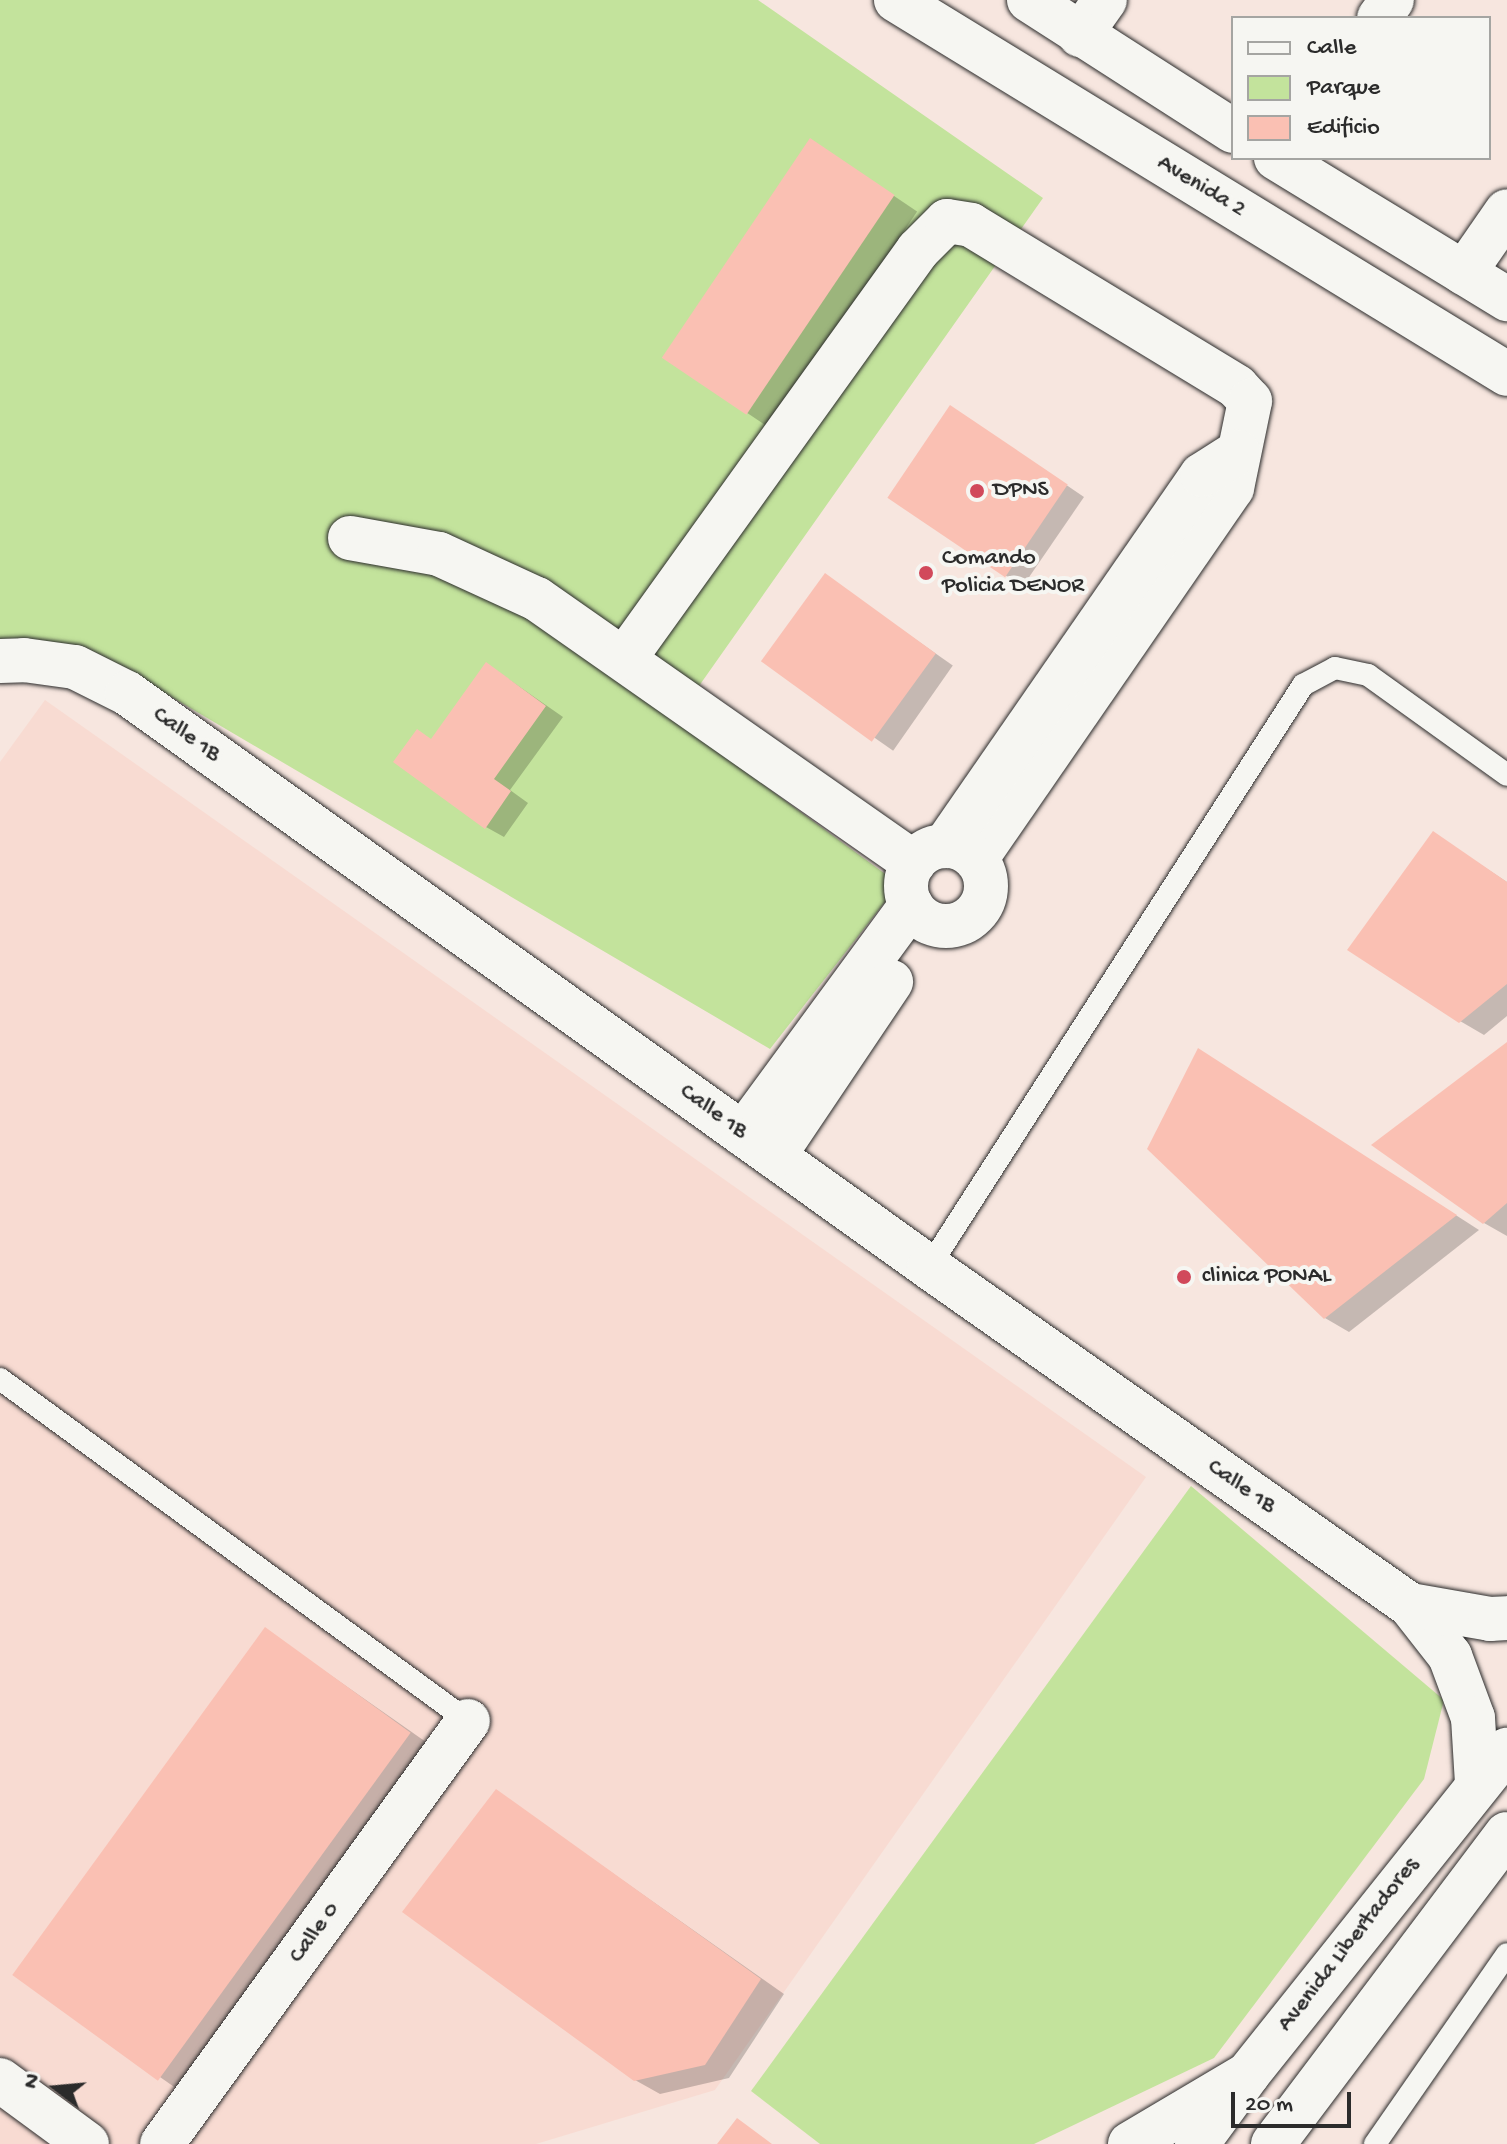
<!DOCTYPE html>
<style>
body{margin:0}
#map{position:relative;width:1507px;height:2144px;overflow:hidden;background:#f7e6df;font-family:"Gochi Hand",sans-serif}
div>[style]{position:absolute}
.built>*{inset:0;background:#f8dbd2}
.green>*{inset:0;background:#c3e39c}
.shadow>*{inset:0;background:#0003;transform-origin:0 0}
.building>*{inset:0;background:#fac0b3;transform-origin:0 0}
.roads{filter:drop-shadow(0 0 2px #2b2b2b) drop-shadow(0 0 2px #2b2b2b)}
.lane>*{height:22px;margin:-11px;padding:0 11px;transform-origin:11px;border-radius:11px;background:#f6f6f2}
.street>*{height:44px;margin:-22px;padding:0 22px;transform-origin:22px;border-radius:22px;background:#f6f6f2}
.street>.ring{margin:-22px;padding:0;box-sizing:content-box;background:none;border:44px solid #f6f6f2;border-radius:50%}
.secondary>*{height:44px;margin:-22px;padding:0 22px;transform-origin:22px;border-radius:22px;background:#f6f6f2}
.primary>*{height:44px;margin:-22px;padding:0 22px;transform-origin:22px;border-radius:22px;background:#f6f6f2}
.dots>*{width:22px;height:22px;translate:-50% -50%;box-sizing:border-box;border:4px solid #f6f6f2;border-radius:50%}
span{translate:-50% -50%;white-space:nowrap;text-align:center;line-height:1.15;-webkit-text-stroke:8px #f6f6f2;paint-order:stroke}
.street-label{font-size:24px;color:#2b2b2b}
.poi-label{font-size:24px;color:#2b2b2b}
.left{translate:0 -50%;text-align:left}
.legend{position:absolute;left:1231px;top:16px;width:260px;height:144px;box-sizing:border-box;background:#f6f6f2;border:2px solid #a5a5a2;margin:0;padding:10px 14px;list-style:none;font-size:24px;color:#2b2b2b}
.legend li{display:flex;align-items:center;gap:16px;height:40px}
.legend b{width:40px;border:2px solid #a5a5a2}
.north{position:absolute;left:16px;top:2048px;width:80px;height:80px;-webkit-text-stroke:6px #f6f6f2;paint-order:stroke;rotate:286deg;font-size:22px;font-weight:700;line-height:32px;text-align:center;color:#2b2b2b}
.north::after{content:'';display:block;margin:auto;width:28px;height:36px;background:#2b2b2b;clip-path:polygon(50% 0,100% 100%,50% 72%,0 100%)}
.scale{position:absolute;left:1231px;top:2092px;width:120px;height:36px;box-sizing:border-box;border:4px solid #2b2b2b;border-top:0;padding-left:10px;font-size:24px;line-height:28px;white-space:nowrap;color:#2b2b2b;-webkit-text-stroke:6px #f6f6f2;paint-order:stroke}
</style>
<div id="map">
<div class="built">
<i style="clip-path:polygon(45px 700px,1146px 1477px,715px 2090px,536px 2144px,0 2144px,0 762px)"></i>
</div>
<div class="green">
<i style="clip-path:polygon(0 0,758px 0,1043px 198px,675px 720px,899px 884px,770px 1049px,95px 652px,47px 642px,0 641px)"></i>
<i style="clip-path:polygon(1191px 1486px,1444px 1700px,1424px 1779px,1214px 2058px,1034px 2144px,820px 2144px,751px 2091px)"></i>
</div>
<div class="shadow">
<i style="left:811px;top:140px;width:128px;height:262px;rotate:34deg"></i>
<i style="clip-path:polygon(968px 418px,1084px 497px,1023px 586px,1005px 575px)"></i>
<i style="left:825px;top:576px;width:156px;height:104px;rotate:35deg"></i>
<i style="clip-path:polygon(487px 664px,563px 717px,510px 790px,528px 803px,504px 837px,486px 827px,433px 740px)"></i>
<i style="clip-path:polygon(1434px 834px,1507px 882px,1507px 1016px,1484px 1035px,1460px 1021px)"></i>
<i style="clip-path:polygon(1507px 1045px,1507px 1236px,1484px 1223px)"></i>
<i style="clip-path:polygon(1222px 1065px,1479px 1230px,1349px 1332px,1325px 1318px)"></i>
<i style="left:266px;top:1630px;width:204px;height:427px;rotate:35deg"></i>
<i style="clip-path:polygon(496px 1791px,784px 1994px,729px 2078px,660px 2094px,635px 2080px)"></i>
</div>
<div class="building">
<i style="left:810px;top:138px;width:102px;height:265px;rotate:34deg"></i>
<i style="left:950px;top:405px;width:142px;height:112px;rotate:34deg"></i>
<i style="left:825px;top:573px;width:137px;height:109px;rotate:36deg"></i>
<i style="clip-path:polygon(486px 662px,546px 706px,494px 779px,511px 791px,485px 829px,393px 762px,417px 729px,431px 739px)"></i>
<i style="clip-path:polygon(1433px 831px,1507px 882px,1507px 984px,1459px 1023px,1347px 950px)"></i>
<i style="clip-path:polygon(1507px 1042px,1507px 1203px,1483px 1224px,1371px 1145px)"></i>
<i style="clip-path:polygon(1198px 1048px,1457px 1215px,1324px 1319px,1147px 1149px)"></i>
<i style="left:265px;top:1627px;width:180px;height:430px;rotate:36deg"></i>
<i style="clip-path:polygon(496px 1789px,761px 1979px,705px 2065px,634px 2081px,402px 1912px)"></i>
<i style="clip-path:polygon(737px 2118px,772px 2144px,717px 2144px)"></i>
</div>
<div class="roads">
<div class="lane">
<i style="left:929px;top:1267px;width:692px;rotate:-57.27deg"></i>
<i style="left:1303px;top:685px;width:36px;rotate:-28deg"></i>
<i style="left:1335px;top:668px;width:34px;rotate:12deg"></i>
<i style="left:1368px;top:675px;width:171px;rotate:35.7deg"></i>
<i style="left:0;top:1379px;width:580px;rotate:36.16deg"></i>
<i style="left:1375px;top:2144px;width:231px;rotate:-55.2deg"></i>
</div>
<div class="street">
<i style="left:1379px;top:18px;width:22px;rotate:-54deg"></i>
<i style="left:1080px;top:35px;width:43px;rotate:-54.5deg"></i>
<i style="left:1464px;top:273px;width:75px;rotate:-55.3deg"></i>
<i style="left:350px;top:538px;width:90px;rotate:10.2deg"></i>
<i style="left:439px;top:554px;width:108px;rotate:24.7deg"></i>
<i style="left:537px;top:599px;width:460px;rotate:35deg"></i>
<i style="left:625px;top:658px;width:502px;rotate:-54.32deg"></i>
<i style="left:918px;top:250px;width:41px;rotate:-45deg"></i>
<i style="left:947px;top:221px;width:24px;rotate:9deg"></i>
<i style="left:971px;top:225px;width:311px;rotate:31.3deg"></i>
<i style="left:1237px;top:387px;width:19px;rotate:47deg"></i>
<i style="left:1250px;top:401px;width:89px;rotate:101.7deg"></i>
<i style="left:1232px;top:488px;width:451px;rotate:124.6deg"></i>
<i style="left:0;top:661px;width:24px;rotate:-2deg"></i>
<i style="left:24px;top:660px;width:51px;rotate:7.8deg"></i>
<i style="left:75px;top:667px;width:58px;rotate:26.6deg"></i>
<i style="left:127px;top:693px;width:986px;rotate:35.59deg"></i>
<i style="left:929px;top:1267px;width:588px;rotate:35.1deg"></i>
<i style="left:1410px;top:1605px;width:65px;rotate:51.9deg"></i>
<i style="left:1450px;top:1656px;width:66px;rotate:69.6deg"></i>
<i style="left:1473px;top:1718px;width:65px;rotate:86.5deg"></i>
<i style="left:945px;top:846px;width:451px;rotate:-55.3deg"></i>
<i style="left:1202px;top:475px;width:43px;rotate:-32.6deg"></i>
<i class="ring" style="left:906px;top:846px;width:36px;height:36px"></i>
<i style="left:743px;top:1134px;width:284px;rotate:-53.7deg"></i>
<i style="left:774px;top:1156px;width:210px;rotate:-56.1deg"></i>
<i style="left:1410px;top:1605px;width:81px;rotate:9.9deg"></i>
<i style="left:1490px;top:1619px;width:17px;rotate:-3deg"></i>
<i style="left:0;top:2080px;width:108px;rotate:36.3deg"></i>
<i style="left:162px;top:2144px;width:522px;rotate:-54.12deg"></i>
<i style="left:1130px;top:2144px;width:137px;rotate:-30.7deg"></i>
</div>
<div class="secondary">
<i style="left:896px;top:0;width:716px;rotate:31.47deg"></i>
<i style="left:1029px;top:0;width:242px;rotate:32.7deg"></i>
<i style="left:1276px;top:158px;width:271px;rotate:31.4deg"></i>
</div>
<div class="primary">
<i style="left:1197px;top:2144px;width:87px;rotate:-53.9deg"></i>
<i style="left:1248px;top:2074px;width:415px;rotate:-51.4deg"></i>
<i style="left:1273px;top:2144px;width:388px;rotate:-53deg"></i>
</div>
</div>
<div class="dots">
<i style="left:977px;top:491px;background:#d1495b"></i>
<i style="left:926px;top:573px;background:#d1495b"></i>
<i style="left:1184px;top:1277px;background:#d1495b"></i>
</div>
<div class="street-label">
<span style="left:1201px;top:187px;rotate:31deg">Avenida 2</span>
<span style="left:186px;top:735px;rotate:36deg">Calle 1B</span>
<span style="left:713px;top:1112px;rotate:36deg">Calle 1B</span>
<span style="left:1241px;top:1487px;rotate:35deg">Calle 1B</span>
<span style="left:315px;top:1933px;rotate:-54deg">Calle 0</span>
<span style="left:1349px;top:1945px;rotate:-52deg">Avenida Libertadores</span>
</div>
<div class="poi-label">
<span class="left" style="left:993px;top:491px">DPNS</span>
<span class="left" style="left:942px;top:573px">Comando<br>Policia DENOR</span>
<span class="left" style="left:1202px;top:1277px">clinica PONAL</span>
</div>
<ul class="legend">
<li><b style="height:10px;background:#f6f6f2"></b>Calle</li>
<li><b style="height:22px;background:#c3e39c"></b>Parque</li>
<li><b style="height:22px;background:#fac0b3"></b>Edificio</li>
</ul>
<div class="north">N</div>
<div class="scale">20 m</div>
</div>
